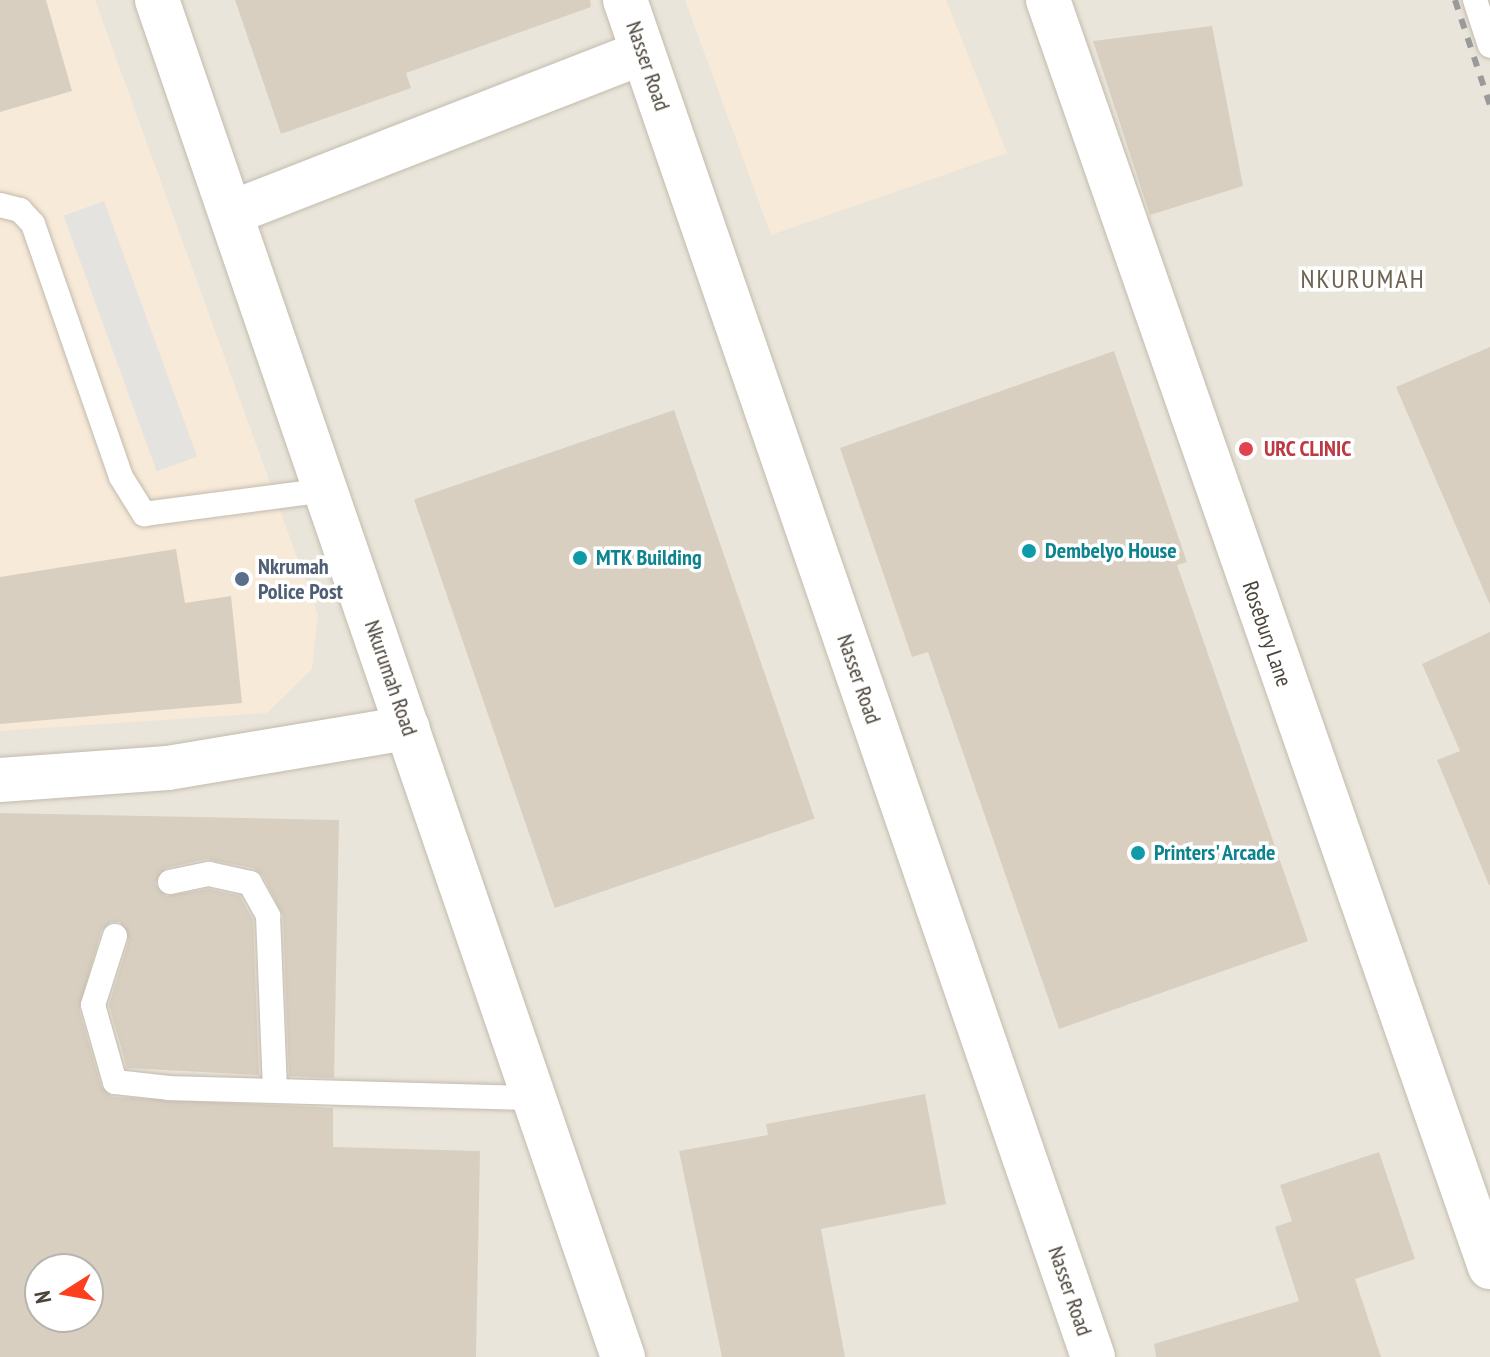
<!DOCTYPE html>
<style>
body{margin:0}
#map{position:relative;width:1490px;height:1357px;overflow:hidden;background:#f6f3ec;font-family:"PT Sans Narrow",sans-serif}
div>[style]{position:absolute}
.residential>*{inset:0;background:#eae5da}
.commercial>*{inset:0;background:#f7ead8}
.parking>*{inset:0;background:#e5e3e0;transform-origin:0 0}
.building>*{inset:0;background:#d8cfc1;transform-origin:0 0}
.roads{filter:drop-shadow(0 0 2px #c2bbae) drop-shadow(0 0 2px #c2bbae)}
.service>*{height:24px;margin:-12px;padding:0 12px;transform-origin:12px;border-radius:12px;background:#fff}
.minor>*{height:44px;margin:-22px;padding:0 22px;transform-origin:22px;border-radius:22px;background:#fff}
.tertiary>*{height:44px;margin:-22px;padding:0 22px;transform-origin:22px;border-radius:22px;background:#fff}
.rail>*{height:6px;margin-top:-3px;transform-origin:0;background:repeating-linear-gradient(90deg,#9a9a9a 0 10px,transparent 0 20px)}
.dots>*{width:22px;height:22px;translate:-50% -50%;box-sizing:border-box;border:4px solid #fff;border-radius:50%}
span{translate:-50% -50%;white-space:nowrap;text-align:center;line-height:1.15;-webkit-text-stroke:7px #fff;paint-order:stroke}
.street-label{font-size:22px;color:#4b4439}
.health-label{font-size:22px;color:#be3a42;font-weight:700}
.left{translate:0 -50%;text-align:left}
.culture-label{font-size:22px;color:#0d838f;font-weight:700}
.service-label{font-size:22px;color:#4e5e75;font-weight:700}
.quarter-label{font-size:26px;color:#6e6250;letter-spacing:2px}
.north{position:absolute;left:24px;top:1253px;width:80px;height:80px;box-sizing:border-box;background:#fff;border:2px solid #b7b4b0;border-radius:50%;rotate:259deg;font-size:22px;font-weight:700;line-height:32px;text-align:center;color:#4b4439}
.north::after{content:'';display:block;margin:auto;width:28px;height:36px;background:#fc3f1d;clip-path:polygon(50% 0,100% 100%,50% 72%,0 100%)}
</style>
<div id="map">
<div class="residential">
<i style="clip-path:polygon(evenodd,0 0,1490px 0,1490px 1357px,0 1357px,0 0,40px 1269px,88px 1269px,88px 1317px,40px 1317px,40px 1269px)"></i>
</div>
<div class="commercial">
<i style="clip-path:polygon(0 0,95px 0,318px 615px,312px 669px,267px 713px,0 731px)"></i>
<i style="clip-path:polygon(685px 0,946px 0,1007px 153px,771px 235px)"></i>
</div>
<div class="parking">
<i style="left:104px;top:201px;width:272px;height:43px;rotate:70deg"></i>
</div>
<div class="building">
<i style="clip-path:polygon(0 0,46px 0,72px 91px,0 112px)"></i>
<i style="clip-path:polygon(235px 0,590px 0,591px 7px,406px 73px,411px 88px,281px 134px)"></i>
<i style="clip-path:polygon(1212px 26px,1243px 186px,1150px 215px,1093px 41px)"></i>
<i style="clip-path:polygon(1490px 347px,1490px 605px,1396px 387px)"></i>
<i style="clip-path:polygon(1114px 351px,1187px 562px,1177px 565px,1308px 941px,1059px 1029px,928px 652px,912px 657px,840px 448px)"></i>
<i style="left:674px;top:410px;width:432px;height:275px;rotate:71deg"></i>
<i style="clip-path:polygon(176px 549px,185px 603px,231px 596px,242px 703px,0 724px,0 577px)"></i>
<i style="clip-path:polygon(1490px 632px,1490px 885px,1489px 885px,1437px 760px,1460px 751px,1422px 664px)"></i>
<i style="clip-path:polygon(evenodd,0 813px,339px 820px,334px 1078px,289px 1076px,283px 915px,263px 876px,253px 868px,206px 859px,166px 868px,155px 884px,166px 896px,209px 889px,240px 896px,253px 920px,259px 1075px,127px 1068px,109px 1005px,129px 940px,120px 922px,111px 922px,101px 931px,79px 1009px,101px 1086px,112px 1097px,333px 1108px,333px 1147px,480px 1151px,476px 1357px,0 1357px,0 813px,40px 1269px,88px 1269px,88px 1317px,40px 1317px,40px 1269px)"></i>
<i style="clip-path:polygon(925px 1094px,946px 1204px,821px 1229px,845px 1357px,722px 1357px,679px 1151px,768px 1135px,766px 1124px)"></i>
<i style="clip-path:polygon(1379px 1152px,1415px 1259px,1355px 1279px,1381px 1357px,1156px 1357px,1154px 1344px,1299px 1301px,1275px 1227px,1292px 1221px,1280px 1185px)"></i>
</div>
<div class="roads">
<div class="service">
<i style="left:1475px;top:0;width:48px;rotate:71.9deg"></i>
<i style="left:0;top:205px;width:21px;rotate:14deg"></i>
<i style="left:20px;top:210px;width:19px;rotate:47deg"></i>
<i style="left:33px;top:224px;width:268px;rotate:70.8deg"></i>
<i style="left:121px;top:477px;width:44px;rotate:58.1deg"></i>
<i style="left:144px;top:514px;width:185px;rotate:-7.5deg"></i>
<i style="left:170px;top:882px;width:40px;rotate:-12deg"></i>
<i style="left:209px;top:874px;width:42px;rotate:12.4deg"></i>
<i style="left:250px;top:883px;width:38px;rotate:61deg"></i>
<i style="left:268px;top:916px;width:175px;rotate:87.7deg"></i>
<i style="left:115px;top:936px;width:72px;rotate:107.7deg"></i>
<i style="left:93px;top:1005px;width:80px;rotate:74.1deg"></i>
<i style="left:115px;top:1082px;width:54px;rotate:6.3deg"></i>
<i style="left:169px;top:1088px;width:365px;rotate:1.6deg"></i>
</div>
<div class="minor">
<i style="left:1048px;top:0;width:1342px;rotate:70.77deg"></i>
<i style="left:231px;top:213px;width:442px;rotate:-21.3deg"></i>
</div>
<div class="tertiary">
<i style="left:157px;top:0;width:1435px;rotate:71.05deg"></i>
<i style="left:625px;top:0;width:1435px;rotate:70.97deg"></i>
<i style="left:0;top:780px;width:168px;rotate:-4.1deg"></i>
<i style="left:168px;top:768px;width:243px;rotate:-9.5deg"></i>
</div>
</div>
<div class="rail">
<i style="left:1455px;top:0;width:111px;rotate:71.6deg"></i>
</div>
<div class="dots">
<i style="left:1246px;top:449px;background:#e0444e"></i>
<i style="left:1029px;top:551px;background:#0f9aa8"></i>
<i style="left:580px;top:558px;background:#0f9aa8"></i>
<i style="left:242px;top:579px;background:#5c6f8a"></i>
<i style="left:1138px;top:853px;background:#0f9aa8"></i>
</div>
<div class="street-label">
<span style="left:648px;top:66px;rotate:71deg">Nasser Road</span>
<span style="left:1267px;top:634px;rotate:71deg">Rosebury Lane</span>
<span style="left:391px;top:678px;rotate:71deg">Nkurumah Road</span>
<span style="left:859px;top:679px;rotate:71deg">Nasser Road</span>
<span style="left:1070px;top:1291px;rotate:71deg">Nasser Road</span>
</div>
<div class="health-label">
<span class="left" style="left:1264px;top:449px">URC CLINIC</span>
</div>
<div class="culture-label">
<span class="left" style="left:1045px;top:551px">Dembelyo House</span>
<span class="left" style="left:596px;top:558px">MTK Building</span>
<span class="left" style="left:1154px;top:853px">Printers' Arcade</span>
</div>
<div class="service-label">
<span class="left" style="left:258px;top:579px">Nkrumah<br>Police Post</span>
</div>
<div class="quarter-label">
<span style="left:1363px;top:279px">NKURUMAH</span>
</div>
<div class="north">N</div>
</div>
